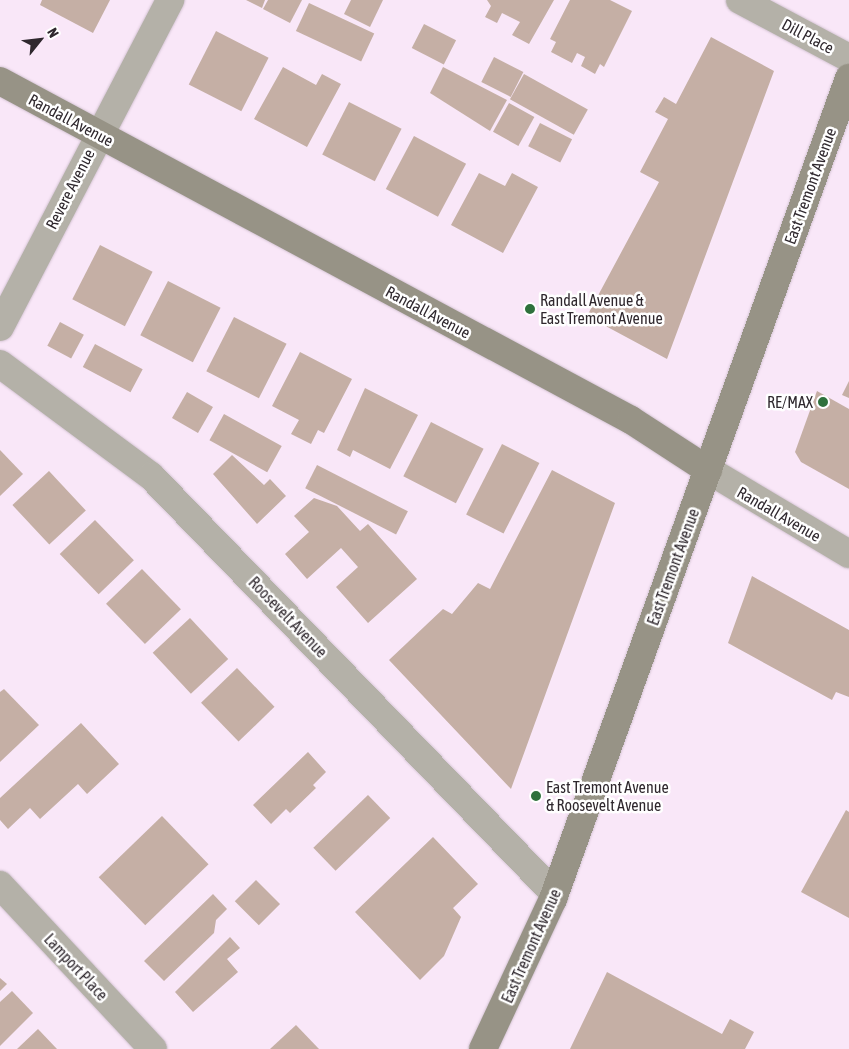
<!DOCTYPE html>
<style>
body{margin:0}
#map{position:relative;width:849px;height:1049px;overflow:hidden;background:#f9e7f8;font-family:"Asap Condensed",sans-serif}
div>[style]{position:absolute}
.building>*{inset:0;background:#c5afa5;transform-origin:0 0}
.roads{filter:drop-shadow(0 0 1px #d5c5d4) drop-shadow(0 0 1px #d5c5d4)}
.minor>*{height:28px;margin:-14px;padding:0 14px;transform-origin:14px;border-radius:14px;background:#b4b1a8}
.tertiary>*{height:28px;margin:-14px;padding:0 14px;transform-origin:14px;border-radius:14px;background:#b4b1a8}
.secondary>*{height:28px;margin:-14px;padding:0 14px;transform-origin:14px;border-radius:14px;background:#979386}
.dots>*{width:14px;height:14px;translate:-50% -50%;box-sizing:border-box;border:2px solid #fff;border-radius:50%}
span{translate:-50% -50%;white-space:nowrap;text-align:center;line-height:1.15;-webkit-text-stroke:5px #fff;paint-order:stroke}
.street-label{font-size:16px;color:#2f282e}
.poi-label{font-size:16px;color:#2f282e}
.left{translate:0 -50%;text-align:left}
.right{translate:-100% -50%;text-align:right}
.north{position:absolute;left:15px;top:15px;width:50px;height:50px;-webkit-text-stroke:4px #fff;paint-order:stroke;rotate:61deg;font-size:14px;font-weight:700;line-height:20px;text-align:center;color:#2f282e}
.north::after{content:'';display:block;margin:auto;width:18px;height:22px;background:#2f282e;clip-path:polygon(50% 0,100% 100%,50% 72%,0 100%)}
</style>
<div id="map">
<div class="building">
<i style="clip-path:polygon(42px 0,110px 0,93px 33px,40px 5px)"></i>
<i style="clip-path:polygon(246px 0,265px 0,262px 8px)"></i>
<i style="clip-path:polygon(268px 0,302px 0,290px 23px,263px 9px)"></i>
<i style="clip-path:polygon(351px 0,383px 0,370px 27px,344px 14px)"></i>
<i style="clip-path:polygon(487px 0,554px 0,529px 44px,512px 35px,520px 22px,502px 13px,497px 23px,485px 17px,491px 6px)"></i>
<i style="clip-path:polygon(570px 0,610px 0,632px 11px,604px 67px,600px 64px,595px 74px,581px 66px,585px 57px,577px 53px,572px 63px,551px 52px,556px 42px,550px 39px)"></i>
<i style="left:309px;top:3px;width:72px;height:31px;rotate:25deg"></i>
<i style="left:424px;top:24px;width:36px;height:27px;rotate:27deg"></i>
<i style="left:216px;top:31px;width:59px;height:60px;rotate:27deg"></i>
<i style="clip-path:polygon(711px 37px,774px 71px,667px 359px,587px 316px,659px 182px,640px 172px,668px 119px,655px 112px,664px 97px,676px 104px)"></i>
<i style="left:494px;top:57px;width:33px;height:28px;rotate:27deg"></i>
<i style="clip-path:polygon(283px 67px,316px 85px,322px 74px,341px 84px,307px 147px,254px 119px)"></i>
<i style="clip-path:polygon(443px 67px,507px 100px,490px 131px,430px 93px)"></i>
<i style="left:524px;top:74px;width:73px;height:29px;rotate:29deg"></i>
<i style="left:349px;top:102px;width:59px;height:59px;rotate:27deg"></i>
<i style="left:509px;top:103px;width:29px;height:33px;rotate:29deg"></i>
<i style="left:540px;top:123px;width:36px;height:26px;rotate:27deg"></i>
<i style="left:414px;top:136px;width:59px;height:60px;rotate:28deg"></i>
<i style="clip-path:polygon(479px 173px,505px 186px,512px 173px,538px 187px,503px 253px,451px 225px)"></i>
<i style="left:100px;top:245px;width:59px;height:61px;rotate:27deg"></i>
<i style="left:168px;top:281px;width:59px;height:61px;rotate:27deg"></i>
<i style="left:234px;top:317px;width:59px;height:61px;rotate:27deg"></i>
<i style="left:60px;top:322px;width:27px;height:27px;rotate:28deg"></i>
<i style="left:95px;top:344px;width:54px;height:26px;rotate:28deg"></i>
<i style="clip-path:polygon(300px 352px,352px 379px,324px 433px,318px 430px,311px 444px,291px 434px,299px 420px,272px 406px)"></i>
<i style="clip-path:polygon(849px 381px,849px 398px,842px 395px)"></i>
<i style="clip-path:polygon(365px 388px,418px 415px,390px 469px,353px 450px,350px 457px,337px 450px)"></i>
<i style="clip-path:polygon(817px 391px,849px 409px,849px 489px,801px 462px,795px 452px)"></i>
<i style="left:187px;top:392px;width:30px;height:30px;rotate:30deg"></i>
<i style="left:224px;top:414px;width:66px;height:30px;rotate:29deg"></i>
<i style="left:431px;top:422px;width:59px;height:61px;rotate:27deg"></i>
<i style="left:502px;top:444px;width:42px;height:79px;rotate:27deg"></i>
<i style="clip-path:polygon(0 450px,23px 474px,0 496px)"></i>
<i style="clip-path:polygon(232px 455px,264px 485px,270px 479px,286px 496px,257px 524px,213px 474px)"></i>
<i style="left:317px;top:465px;width:102px;height:26px;rotate:27deg"></i>
<i style="clip-path:polygon(552px 470px,615px 503px,511px 789px,389px 660px,443px 609px,452px 614px,478px 583px,490px 589px)"></i>
<i style="left:49px;top:471px;width:54px;height:50px;rotate:47deg"></i>
<i style="clip-path:polygon(314px 498px,337px 506px,360px 531px,368px 524px,417px 579px,368px 623px,336px 587px,358px 567px,341px 548px,307px 579px,285px 554px,309px 532px,294px 516px)"></i>
<i style="left:95px;top:520px;width:56px;height:49px;rotate:46deg"></i>
<i style="left:142px;top:569px;width:56px;height:50px;rotate:46deg"></i>
<i style="clip-path:polygon(752px 576px,849px 630px,849px 697px,836px 692px,832px 700px,728px 643px)"></i>
<i style="left:190px;top:618px;width:56px;height:51px;rotate:47deg"></i>
<i style="left:237px;top:668px;width:54px;height:50px;rotate:46deg"></i>
<i style="clip-path:polygon(4px 689px,39px 725px,0 762px,0 692px)"></i>
<i style="clip-path:polygon(81px 723px,119px 764px,87px 794px,78px 784px,40px 819px,30px 808px,8px 829px,0 820px,0 798px)"></i>
<i style="clip-path:polygon(308px 752px,326px 772px,313px 785px,316px 788px,290px 813px,286px 809px,271px 824px,253px 805px)"></i>
<i style="left:368px;top:795px;width:32px;height:76px;rotate:46deg"></i>
<i style="clip-path:polygon(846px 810px,849px 812px,849px 918px,801px 892px)"></i>
<i style="left:162px;top:816px;width:67px;height:88px;rotate:46deg"></i>
<i style="clip-path:polygon(433px 837px,478px 884px,453px 908px,461px 917px,444px 956px,420px 980px,355px 912px)"></i>
<i style="left:256px;top:880px;width:34px;height:30px;rotate:45deg"></i>
<i style="clip-path:polygon(213px 894px,227px 909px,216px 920px,214px 933px,164px 981px,144px 961px)"></i>
<i style="clip-path:polygon(230px 937px,240px 948px,227px 959px,238px 972px,193px 1012px,175px 992px)"></i>
<i style="clip-path:polygon(607px 972px,722px 1034px,730px 1019px,754px 1032px,745px 1049px,570px 1049px)"></i>
<i style="clip-path:polygon(0 978px,7px 984px,0 991px)"></i>
<i style="clip-path:polygon(12px 991px,33px 1013px,0 1046px,0 1002px)"></i>
<i style="clip-path:polygon(296px 1025px,319px 1049px,270px 1049px)"></i>
<i style="clip-path:polygon(38px 1029px,57px 1049px,17px 1049px)"></i>
</div>
<div class="roads">
<div class="minor">
<i style="left:740px;top:0;width:123px;rotate:28deg"></i>
<i style="left:0;top:327px;width:369px;rotate:-62.5deg"></i>
<i style="left:0;top:364px;width:188px;rotate:36.6deg"></i>
<i style="left:151px;top:476px;width:581px;rotate:45.98deg"></i>
<i style="left:0;top:885px;width:224px;rotate:47deg"></i>
</div>
<div class="tertiary">
<i style="left:708px;top:470px;width:164px;rotate:30.8deg"></i>
</div>
<div class="secondary">
<i style="left:0;top:81px;width:716px;rotate:28.25deg"></i>
<i style="left:631px;top:420px;width:92px;rotate:33deg"></i>
<i style="left:483px;top:1049px;width:166px;rotate:-65deg"></i>
<i style="left:553px;top:899px;width:873px;rotate:-70.17deg"></i>
</div>
</div>
<div class="dots">
<i style="left:530px;top:309px;background:#2e713c"></i>
<i style="left:823px;top:402px;background:#2e713c"></i>
<i style="left:536px;top:796px;background:#2e713c"></i>
</div>
<div class="street-label">
<span style="left:808px;top:36px;rotate:28deg">Dill Place</span>
<span style="left:71px;top:120px;rotate:28deg">Randall Avenue</span>
<span style="left:810px;top:186px;rotate:-70deg">East Tremont Avenue</span>
<span style="left:70px;top:189px;rotate:-63deg">Revere Avenue</span>
<span style="left:428px;top:312px;rotate:28deg">Randall Avenue</span>
<span style="left:779px;top:514px;rotate:30deg">Randall Avenue</span>
<span style="left:673px;top:567px;rotate:-70deg">East Tremont Avenue</span>
<span style="left:288px;top:617px;rotate:46deg">Roosevelt Avenue</span>
<span style="left:531px;top:946px;rotate:-66deg">East Tremont Avenue</span>
<span style="left:76px;top:967px;rotate:47deg">Lamport Place</span>
</div>
<div class="poi-label">
<span class="left" style="left:540px;top:309px">Randall Avenue &amp;<br>East Tremont Avenue</span>
<span class="right" style="left:813px;top:402px">RE/MAX</span>
<span class="left" style="left:546px;top:796px">East Tremont Avenue<br>&amp; Roosevelt Avenue</span>
</div>
<div class="north">N</div>
</div>
